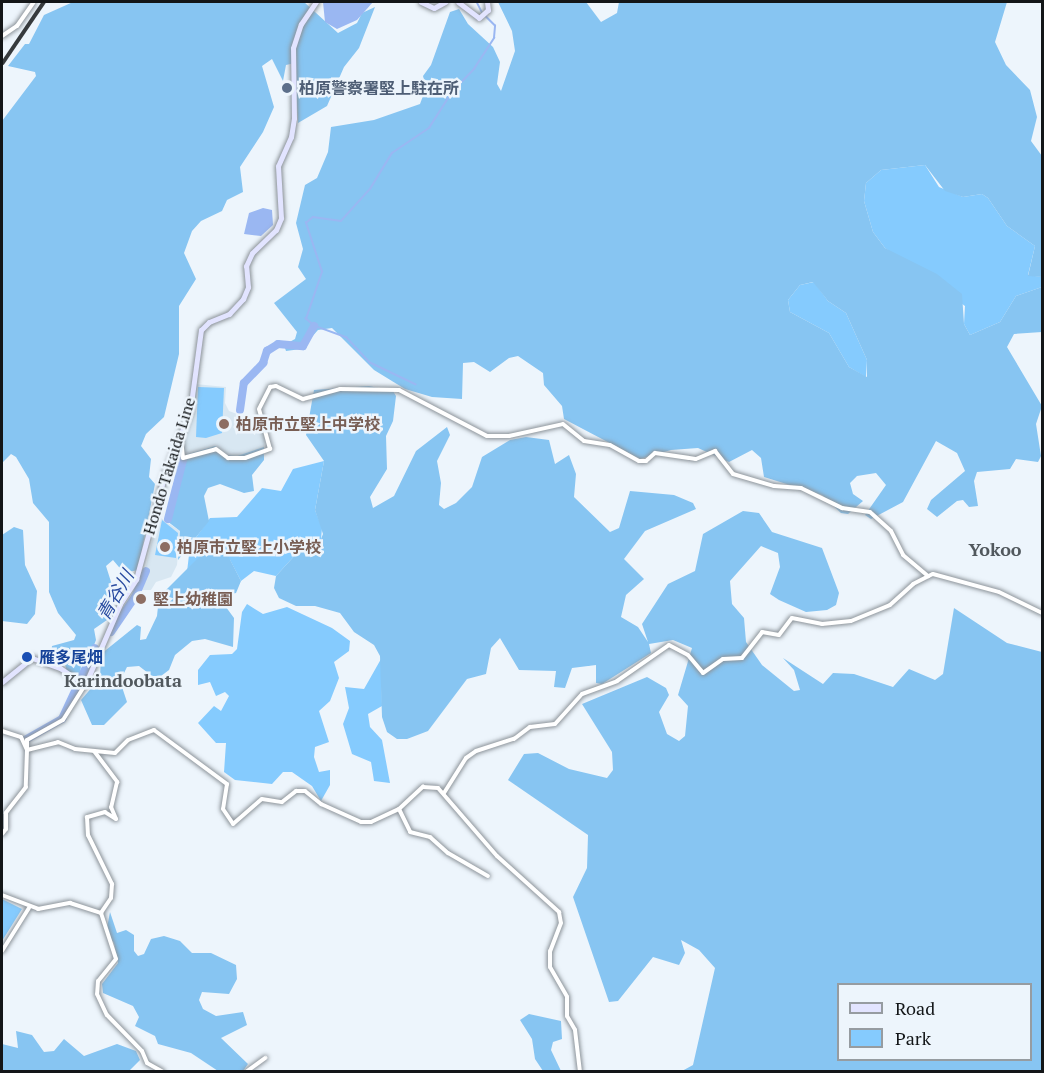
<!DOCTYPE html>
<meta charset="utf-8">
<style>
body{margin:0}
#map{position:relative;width:1044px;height:1073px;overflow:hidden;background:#edf5fc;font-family:"PT Serif","Noto Sans JP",serif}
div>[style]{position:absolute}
.built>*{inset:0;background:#d8e7f2}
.green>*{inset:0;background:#85cbfe}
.forest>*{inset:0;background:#87c5f2}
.water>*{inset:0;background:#9ab7f2}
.stream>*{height:1.5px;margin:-0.75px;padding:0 0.75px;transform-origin:0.75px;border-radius:0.75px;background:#9ab7f2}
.river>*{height:8px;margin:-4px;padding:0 4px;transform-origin:4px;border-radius:4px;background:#9ab7f2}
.roads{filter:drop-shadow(0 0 2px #8c9399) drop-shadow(0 0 2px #8c9399)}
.minor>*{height:4px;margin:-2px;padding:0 2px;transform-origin:2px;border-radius:2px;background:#fff}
.secondary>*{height:5px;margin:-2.5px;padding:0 2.5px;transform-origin:2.5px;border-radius:2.5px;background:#e2e4ff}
.rail>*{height:4px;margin-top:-2px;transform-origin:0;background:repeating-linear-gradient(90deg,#edf5fc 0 4.5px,#363a3d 0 9px);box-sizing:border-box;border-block:2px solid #363a3d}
.dots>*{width:16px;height:16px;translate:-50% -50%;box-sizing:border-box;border:3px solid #edf5fc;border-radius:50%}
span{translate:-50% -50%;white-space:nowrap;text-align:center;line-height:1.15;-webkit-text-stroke:5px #edf5fc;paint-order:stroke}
.service-label{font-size:16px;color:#4e5e75;font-weight:700}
.left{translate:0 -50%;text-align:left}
.education-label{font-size:16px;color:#785e54;font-weight:700}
.street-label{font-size:16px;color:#131618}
.transit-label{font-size:16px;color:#164399;font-weight:700}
.neighbourhood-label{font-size:18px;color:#51585d;font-weight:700}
.water-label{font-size:18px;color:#294ba0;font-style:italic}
.frame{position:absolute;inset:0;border:3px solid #131618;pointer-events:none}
.legend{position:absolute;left:837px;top:983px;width:195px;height:78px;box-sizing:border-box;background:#edf5fc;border:2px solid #969ca1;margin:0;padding:8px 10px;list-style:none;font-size:18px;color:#131618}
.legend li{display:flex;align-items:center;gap:12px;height:30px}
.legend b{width:30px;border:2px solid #969ca1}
</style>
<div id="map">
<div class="built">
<i style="clip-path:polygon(195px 384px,226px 387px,225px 403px,229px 411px,245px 417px,258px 416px,266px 435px,264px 447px,237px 456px,226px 455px,215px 446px,185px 455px,181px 447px,183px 431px,193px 411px)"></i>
<i style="clip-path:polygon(161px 518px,180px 531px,177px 565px,171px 577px,156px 582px,151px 590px,140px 590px,157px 521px)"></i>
</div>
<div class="green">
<i style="clip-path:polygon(925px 165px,939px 187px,963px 197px,982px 194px,988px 198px,1007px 226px,1035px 246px,1028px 275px,1042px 277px,1042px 287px,1016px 296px,1000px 322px,970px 335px,964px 324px,965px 306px,885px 248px,873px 232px,864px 201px,866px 183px,881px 170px)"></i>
<i style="clip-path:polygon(814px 282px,828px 301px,846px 313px,867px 360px,866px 377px,849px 367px,829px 333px,790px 312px,788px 300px,800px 285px)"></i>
<i style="clip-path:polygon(198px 387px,224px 388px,222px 433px,206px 438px,196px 437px)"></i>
<i style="clip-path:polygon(324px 461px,315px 510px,322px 528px,321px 539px,297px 553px,276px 576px,254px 571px,241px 581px,230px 560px,212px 544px,187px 572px,190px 546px,210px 518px,237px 517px,262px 488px,281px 491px,293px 469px)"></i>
<i style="clip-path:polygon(162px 520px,178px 533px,176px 558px,155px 555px)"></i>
<i style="clip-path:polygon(247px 604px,263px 614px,287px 607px,332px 628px,350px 641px,349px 651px,334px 662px,339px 678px,330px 701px,319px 711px,329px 742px,315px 747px,314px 757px,319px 772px,330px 770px,330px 785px,321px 801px,312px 786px,292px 772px,283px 772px,272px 784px,235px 780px,224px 772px,226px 743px,216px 743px,198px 723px,214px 706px,221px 711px,229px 696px,225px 692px,216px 696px,210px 682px,198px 685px,198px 670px,210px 655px,232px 654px,237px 649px,242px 612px)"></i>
<i style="clip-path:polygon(381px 659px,382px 706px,368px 714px,370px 727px,382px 740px,390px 783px,374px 781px,371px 762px,352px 754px,343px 724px,349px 708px,345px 687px,364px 689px)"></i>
<i style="clip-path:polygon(2px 899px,22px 909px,2px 941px)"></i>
</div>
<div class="forest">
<i style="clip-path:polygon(73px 2px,304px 2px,338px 33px,357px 23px,362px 13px,375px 7px,359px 48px,344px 67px,327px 106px,298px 123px,295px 63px,286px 65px,283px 81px,272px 59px,262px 66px,274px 107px,263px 132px,240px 167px,243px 192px,227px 200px,222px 211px,201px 221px,192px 231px,184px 253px,196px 279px,179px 306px,179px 354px,164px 417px,146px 434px,141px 446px,151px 459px,149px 477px,155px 484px,138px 570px,124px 573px,113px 560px,106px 566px,112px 585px,107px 620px,94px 629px,96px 640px,90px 655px,82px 655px,80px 676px,67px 672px,63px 657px,51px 654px,52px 646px,74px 640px,76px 635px,58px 613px,49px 592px,49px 522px,33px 503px,29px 479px,16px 457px,11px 454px,2px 463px,2px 121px,36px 76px,35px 72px,8px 66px,25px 44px,29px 44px,44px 15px)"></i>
<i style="clip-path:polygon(evenodd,498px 2px,586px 2px,601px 22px,617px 13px,619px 2px,1007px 2px,995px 42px,1006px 65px,1030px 90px,1037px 117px,1031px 141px,1042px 156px,1042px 277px,1028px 276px,1035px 246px,1007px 226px,988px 198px,982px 194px,963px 197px,945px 191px,925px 165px,881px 170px,866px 183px,864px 201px,873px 232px,885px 248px,937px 274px,962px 294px,964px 324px,970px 335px,1000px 322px,1016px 296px,1042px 287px,1042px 332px,1014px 334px,1007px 347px,1042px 406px,1036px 424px,1041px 456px,1038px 462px,1016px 459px,1010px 469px,977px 472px,974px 481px,978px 506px,969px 507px,963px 500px,957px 501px,937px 517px,927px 509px,931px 500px,965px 471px,957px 453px,936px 441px,903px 502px,871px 519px,865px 515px,886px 485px,876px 473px,857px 476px,850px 483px,853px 494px,863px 501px,848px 514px,841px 513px,822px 495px,764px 477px,761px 458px,752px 450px,729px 462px,698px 448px,671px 450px,640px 459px,564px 419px,562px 406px,544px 385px,543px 373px,518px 356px,509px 358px,490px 372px,474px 362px,463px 363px,462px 399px,432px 397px,405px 389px,374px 370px,332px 328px,318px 330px,301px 349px,286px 351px,284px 345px,295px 339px,297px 332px,274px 303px,306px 279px,298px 267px,303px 249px,296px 223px,305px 185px,317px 178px,328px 152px,331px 127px,374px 120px,420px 104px,426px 88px,423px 76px,431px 65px,450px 12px,459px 9px,468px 24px,493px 47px,500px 62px,497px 84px,501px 91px,515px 51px,512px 31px,498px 2px,813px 282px,828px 301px,846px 313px,867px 360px,867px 377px,849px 367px,829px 333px,790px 312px,788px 300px,800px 285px,813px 282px)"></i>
<i style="clip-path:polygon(evenodd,369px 386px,393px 391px,396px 396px,393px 421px,386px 436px,387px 469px,370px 497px,373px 508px,394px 496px,416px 451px,447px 427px,450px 435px,437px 461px,441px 483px,439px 505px,444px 509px,456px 503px,472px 487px,482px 457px,510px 440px,526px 437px,549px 440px,555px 464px,569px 455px,576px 474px,574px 497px,610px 532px,619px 528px,630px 491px,674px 495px,693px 503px,696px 509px,645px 531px,624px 559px,644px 579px,626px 595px,621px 617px,638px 627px,648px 642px,642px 624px,668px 584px,695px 571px,703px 534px,743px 511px,759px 513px,772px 532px,822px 548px,839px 593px,836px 605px,827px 610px,806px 612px,779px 600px,770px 594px,780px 567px,778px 553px,761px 546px,730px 581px,732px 604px,744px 618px,746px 642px,762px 665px,794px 691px,800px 690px,794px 670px,783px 658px,823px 684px,833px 673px,854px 674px,893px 687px,909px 669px,935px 680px,943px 674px,954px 608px,1007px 643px,1042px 652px,1042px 1071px,682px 1071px,693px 1065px,715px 968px,699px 950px,681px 940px,685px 953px,679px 965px,653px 957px,618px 1001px,609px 1002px,573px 897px,587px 868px,588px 835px,508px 780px,524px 754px,538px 753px,569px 769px,607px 778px,613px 770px,612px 752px,582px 704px,647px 677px,666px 688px,669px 695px,659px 712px,667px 734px,679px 741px,685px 736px,688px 706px,678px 695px,692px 648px,673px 640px,649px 644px,651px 653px,602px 684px,596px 683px,596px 665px,572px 668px,565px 688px,554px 687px,556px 671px,519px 670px,500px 638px,491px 648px,486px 674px,467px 679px,428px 731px,407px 739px,397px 739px,387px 732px,382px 717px,380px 656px,374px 645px,354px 632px,340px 613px,315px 606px,296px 606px,279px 598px,274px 588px,276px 576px,297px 553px,321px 539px,323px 534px,315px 510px,324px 461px,306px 435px,314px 390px,369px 386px,838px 984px,1030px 984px,1030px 1060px,838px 1060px,838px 984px)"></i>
<i style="clip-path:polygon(215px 446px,226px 455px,237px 456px,264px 447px,264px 460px,252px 475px,254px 491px,244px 493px,220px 484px,208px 488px,204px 496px,209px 521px,178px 560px,180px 531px,167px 521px,178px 463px,185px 455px)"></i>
<i style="clip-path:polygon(14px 527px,23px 530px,25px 565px,37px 591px,35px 614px,27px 624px,2px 621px,2px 535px)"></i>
<i style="clip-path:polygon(221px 542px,241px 581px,236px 593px,227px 595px,223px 603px,234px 618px,233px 647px,205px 639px,192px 641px,175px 655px,169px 670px,161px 676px,152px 676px,139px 666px,127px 667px,120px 681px,127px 702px,104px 725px,92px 725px,81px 700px,100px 678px,101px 654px,137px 625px,141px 627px,140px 640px,146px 639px,157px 616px,159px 597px,212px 544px)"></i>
<i style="clip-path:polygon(110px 912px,117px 933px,126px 930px,134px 935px,134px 951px,138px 956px,144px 954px,151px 939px,164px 936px,180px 941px,192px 953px,211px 953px,236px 965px,237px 979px,229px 994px,202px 992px,199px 1000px,203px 1009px,216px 1016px,243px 1012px,247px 1025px,221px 1038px,248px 1064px,243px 1071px,218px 1071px,191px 1053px,158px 1044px,155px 1036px,135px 1026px,139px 1017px,133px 1006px,103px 993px,102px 984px,118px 963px,114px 943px,106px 933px)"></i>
<i style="clip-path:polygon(529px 1014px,561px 1021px,562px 1039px,553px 1042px,551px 1050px,561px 1071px,543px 1071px,535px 1059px,532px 1039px,520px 1020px)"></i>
<i style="clip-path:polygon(16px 1031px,32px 1035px,44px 1052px,54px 1051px,64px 1039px,84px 1056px,117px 1044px,136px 1051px,140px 1060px,129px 1071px,2px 1071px,2px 1044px,18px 1048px)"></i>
</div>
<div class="water">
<i style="clip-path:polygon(323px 2px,373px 2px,357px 20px,337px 29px,325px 22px)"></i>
<i style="clip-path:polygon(263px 208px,272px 210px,273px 225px,261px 236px,244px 234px,249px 213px)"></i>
</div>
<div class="stream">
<i style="left:477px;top:2px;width:11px;rotate:63deg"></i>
<i style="left:416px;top:385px;width:51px;rotate:-154.4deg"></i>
<i style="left:370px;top:363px;width:34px;rotate:-133deg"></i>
<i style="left:347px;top:338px;width:35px;rotate:-160deg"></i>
<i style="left:314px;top:326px;width:11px;rotate:-139deg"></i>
<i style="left:306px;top:319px;width:50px;rotate:-71.2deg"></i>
<i style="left:322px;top:272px;width:52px;rotate:-108.1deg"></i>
<i style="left:306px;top:223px;width:9px;rotate:-41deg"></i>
<i style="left:313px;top:217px;width:28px;rotate:8deg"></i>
<i style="left:341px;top:221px;width:43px;rotate:-47.8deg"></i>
<i style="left:370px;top:189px;width:42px;rotate:-58.6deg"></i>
<i style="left:392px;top:153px;width:45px;rotate:-34deg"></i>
<i style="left:429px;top:128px;width:43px;rotate:-57.4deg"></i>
<i style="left:452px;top:92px;width:32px;rotate:-46deg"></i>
<i style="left:474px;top:69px;width:37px;rotate:-57deg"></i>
<i style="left:494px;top:38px;width:12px;rotate:-85deg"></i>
<i style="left:495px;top:26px;width:14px;rotate:-135deg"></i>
</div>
<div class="river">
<i style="left:240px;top:410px;width:27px;rotate:-82deg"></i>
<i style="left:244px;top:383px;width:28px;rotate:-46deg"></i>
<i style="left:263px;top:363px;width:13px;rotate:-72deg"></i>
<i style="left:267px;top:351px;width:13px;rotate:-32deg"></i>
<i style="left:278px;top:344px;width:25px;rotate:5deg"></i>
<i style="left:303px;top:346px;width:23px;rotate:-61deg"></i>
<i style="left:168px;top:519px;width:61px;rotate:-75.7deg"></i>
<i style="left:111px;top:632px;width:42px;rotate:-55.6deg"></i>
<i style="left:135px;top:597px;width:28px;rotate:-67deg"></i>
<i style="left:25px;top:740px;width:43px;rotate:-29.6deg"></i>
<i style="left:62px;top:719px;width:78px;rotate:-65.1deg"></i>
</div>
<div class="roads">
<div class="minor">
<i style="left:2px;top:36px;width:18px;rotate:-34deg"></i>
<i style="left:17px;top:26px;width:29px;rotate:-55deg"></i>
<i style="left:181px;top:439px;width:19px;rotate:84deg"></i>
<i style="left:183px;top:458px;width:34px;rotate:-15deg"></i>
<i style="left:216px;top:449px;width:15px;rotate:37deg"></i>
<i style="left:228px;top:458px;width:17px"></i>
<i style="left:245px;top:458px;width:27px;rotate:-20deg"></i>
<i style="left:270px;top:449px;width:41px;rotate:-105.4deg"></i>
<i style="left:259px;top:409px;width:25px;rotate:-63deg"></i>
<i style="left:270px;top:387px;width:6px;rotate:-9deg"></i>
<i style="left:276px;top:386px;width:30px;rotate:26deg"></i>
<i style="left:303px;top:399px;width:38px;rotate:-15deg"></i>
<i style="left:340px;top:389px;width:59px;rotate:1deg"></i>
<i style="left:399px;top:390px;width:99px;rotate:27.6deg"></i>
<i style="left:487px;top:436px;width:22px"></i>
<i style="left:509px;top:436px;width:55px;rotate:-12.5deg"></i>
<i style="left:563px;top:424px;width:27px;rotate:39deg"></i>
<i style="left:584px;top:441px;width:26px;rotate:9deg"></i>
<i style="left:610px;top:445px;width:33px;rotate:29deg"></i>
<i style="left:639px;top:461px;width:7px"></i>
<i style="left:646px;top:461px;width:12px;rotate:-42deg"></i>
<i style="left:655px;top:453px;width:41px;rotate:8.3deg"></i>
<i style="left:696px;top:459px;width:21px;rotate:-23deg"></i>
<i style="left:715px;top:451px;width:29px;rotate:52deg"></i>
<i style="left:733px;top:474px;width:43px;rotate:16.3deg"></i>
<i style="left:774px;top:486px;width:27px;rotate:4deg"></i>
<i style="left:801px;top:488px;width:46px;rotate:26deg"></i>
<i style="left:842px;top:508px;width:28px;rotate:8deg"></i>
<i style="left:870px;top:512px;width:28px;rotate:42deg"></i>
<i style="left:891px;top:531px;width:27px;rotate:63deg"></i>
<i style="left:903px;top:555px;width:33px;rotate:40deg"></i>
<i style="left:2px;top:731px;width:20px;rotate:18deg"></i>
<i style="left:21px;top:737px;width:14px;rotate:65deg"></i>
<i style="left:27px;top:750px;width:37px;rotate:92deg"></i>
<i style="left:26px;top:787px;width:33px;rotate:128deg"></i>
<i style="left:6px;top:813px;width:16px;rotate:90deg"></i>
<i style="left:6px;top:829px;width:6px;rotate:129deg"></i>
<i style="left:27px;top:749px;width:9px;rotate:-90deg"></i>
<i style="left:27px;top:740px;width:41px;rotate:-29.1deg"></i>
<i style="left:63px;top:720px;width:41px;rotate:-57.8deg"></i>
<i style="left:27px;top:750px;width:32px;rotate:-14deg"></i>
<i style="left:58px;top:742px;width:18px;rotate:22deg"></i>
<i style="left:75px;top:749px;width:40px;rotate:5.7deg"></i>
<i style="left:115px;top:753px;width:18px;rotate:-45deg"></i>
<i style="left:128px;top:740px;width:28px;rotate:-21deg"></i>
<i style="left:154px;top:730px;width:91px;rotate:36.5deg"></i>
<i style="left:227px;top:784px;width:25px;rotate:99deg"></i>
<i style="left:223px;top:809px;width:18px;rotate:56deg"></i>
<i style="left:233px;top:824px;width:38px;rotate:-41deg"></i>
<i style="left:262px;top:799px;width:20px;rotate:9deg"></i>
<i style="left:282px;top:802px;width:18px;rotate:-38deg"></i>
<i style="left:296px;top:791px;width:9px"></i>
<i style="left:305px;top:791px;width:21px;rotate:39deg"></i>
<i style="left:321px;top:804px;width:44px;rotate:24.2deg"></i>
<i style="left:361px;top:822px;width:10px"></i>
<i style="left:371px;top:822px;width:31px;rotate:-25deg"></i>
<i style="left:399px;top:809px;width:33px;rotate:-43deg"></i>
<i style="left:423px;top:787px;width:15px;rotate:4deg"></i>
<i style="left:438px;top:788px;width:90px;rotate:49.1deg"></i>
<i style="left:497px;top:856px;width:84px;rotate:42.1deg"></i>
<i style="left:559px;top:912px;width:11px;rotate:80deg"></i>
<i style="left:561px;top:923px;width:30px;rotate:111deg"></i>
<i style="left:550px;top:951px;width:16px;rotate:90deg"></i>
<i style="left:550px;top:967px;width:34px;rotate:60deg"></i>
<i style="left:567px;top:997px;width:19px;rotate:90deg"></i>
<i style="left:567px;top:1016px;width:16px;rotate:60deg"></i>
<i style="left:575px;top:1030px;width:42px;rotate:83.2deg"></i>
<i style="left:94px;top:751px;width:39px;rotate:53deg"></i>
<i style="left:117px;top:782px;width:26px;rotate:103deg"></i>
<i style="left:111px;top:807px;width:13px;rotate:67deg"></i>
<i style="left:116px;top:819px;width:13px;rotate:-148deg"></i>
<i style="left:105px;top:812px;width:19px;rotate:164deg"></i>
<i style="left:87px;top:817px;width:18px;rotate:87deg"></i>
<i style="left:88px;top:835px;width:55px;rotate:63.9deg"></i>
<i style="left:112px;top:884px;width:14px;rotate:94deg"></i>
<i style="left:111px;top:898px;width:18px;rotate:124deg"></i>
<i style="left:444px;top:793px;width:41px;rotate:-57.8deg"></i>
<i style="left:466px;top:758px;width:12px;rotate:-35deg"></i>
<i style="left:476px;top:751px;width:40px;rotate:-18deg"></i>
<i style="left:514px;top:739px;width:20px;rotate:-37deg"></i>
<i style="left:530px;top:727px;width:25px;rotate:-7deg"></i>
<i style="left:555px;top:724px;width:40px;rotate:-48deg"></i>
<i style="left:582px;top:694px;width:37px;rotate:-20deg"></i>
<i style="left:617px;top:681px;width:63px;rotate:-34.7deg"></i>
<i style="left:669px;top:645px;width:21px;rotate:28deg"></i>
<i style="left:688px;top:655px;width:23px;rotate:50deg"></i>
<i style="left:703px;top:673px;width:24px;rotate:-35deg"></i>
<i style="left:723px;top:659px;width:19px;rotate:-3deg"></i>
<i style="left:742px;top:658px;width:33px;rotate:-52deg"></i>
<i style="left:762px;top:632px;width:17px;rotate:10deg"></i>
<i style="left:779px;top:635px;width:21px;rotate:-53deg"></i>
<i style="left:792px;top:618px;width:31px;rotate:11deg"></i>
<i style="left:822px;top:624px;width:29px;rotate:-6deg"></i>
<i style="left:851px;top:621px;width:42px;rotate:-22.3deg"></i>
<i style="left:890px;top:605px;width:31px;rotate:-42deg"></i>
<i style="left:913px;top:584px;width:22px;rotate:-27deg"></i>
<i style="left:933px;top:574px;width:68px;rotate:15.3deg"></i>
<i style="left:999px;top:592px;width:48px;rotate:26deg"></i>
<i style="left:399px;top:809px;width:25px;rotate:64deg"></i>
<i style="left:410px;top:832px;width:21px;rotate:14deg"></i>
<i style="left:430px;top:837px;width:24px;rotate:42deg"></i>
<i style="left:448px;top:853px;width:46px;rotate:29.9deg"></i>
<i style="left:2px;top:895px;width:39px;rotate:21deg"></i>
<i style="left:38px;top:909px;width:33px;rotate:-11deg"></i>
<i style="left:70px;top:903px;width:33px;rotate:18deg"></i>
<i style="left:101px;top:913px;width:48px;rotate:71.9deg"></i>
<i style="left:116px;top:959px;width:28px;rotate:129deg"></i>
<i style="left:98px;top:981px;width:13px;rotate:94deg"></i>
<i style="left:97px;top:994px;width:23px;rotate:65deg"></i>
<i style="left:107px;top:1015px;width:50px;rotate:45.8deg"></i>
<i style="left:142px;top:1051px;width:13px;rotate:67deg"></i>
<i style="left:147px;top:1063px;width:18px;rotate:29deg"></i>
<i style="left:2px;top:951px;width:51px;rotate:-57.9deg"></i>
<i style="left:246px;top:1072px;width:24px;rotate:-36deg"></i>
</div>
<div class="secondary">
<i style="left:421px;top:2px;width:14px;rotate:25deg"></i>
<i style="left:434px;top:8px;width:13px;rotate:-29deg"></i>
<i style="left:458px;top:2px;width:26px;rotate:37deg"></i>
<i style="left:479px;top:18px;width:12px;rotate:-42deg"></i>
<i style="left:488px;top:10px;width:8px;rotate:-97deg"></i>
<i style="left:2px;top:682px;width:38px;rotate:-39deg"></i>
<i style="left:32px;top:658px;width:30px;rotate:20deg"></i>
<i style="left:60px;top:668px;width:30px;rotate:34deg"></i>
<i style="left:85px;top:685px;width:88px;rotate:-66.6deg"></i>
<i style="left:120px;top:604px;width:30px;rotate:-57deg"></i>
<i style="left:136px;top:579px;width:109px;rotate:-74.6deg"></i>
<i style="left:165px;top:474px;width:68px;rotate:-68.4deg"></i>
<i style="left:190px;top:411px;width:82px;rotate:-82.3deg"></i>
<i style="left:201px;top:330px;width:11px;rotate:-45deg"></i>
<i style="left:209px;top:322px;width:22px;rotate:-22deg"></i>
<i style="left:229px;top:314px;width:21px;rotate:-47deg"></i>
<i style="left:243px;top:299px;width:13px;rotate:-67deg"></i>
<i style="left:248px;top:287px;width:21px;rotate:-95deg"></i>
<i style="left:246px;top:266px;width:14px;rotate:-65deg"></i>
<i style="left:252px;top:253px;width:33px;rotate:-44deg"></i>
<i style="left:276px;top:230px;width:13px;rotate:-67deg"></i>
<i style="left:281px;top:218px;width:52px;rotate:-93.3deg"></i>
<i style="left:278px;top:166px;width:32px;rotate:-66deg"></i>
<i style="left:291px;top:137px;width:19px;rotate:-81deg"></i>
<i style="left:294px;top:118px;width:70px;rotate:-90.8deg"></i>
<i style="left:293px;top:48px;width:25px;rotate:-72deg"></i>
<i style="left:301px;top:24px;width:27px;rotate:-56deg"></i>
</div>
</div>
<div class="rail">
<i style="left:2px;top:64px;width:75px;rotate:-55.9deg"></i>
</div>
<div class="dots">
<i style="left:287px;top:88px;background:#5c6f8a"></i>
<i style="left:224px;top:424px;background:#8d6e63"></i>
<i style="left:165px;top:547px;background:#8d6e63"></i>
<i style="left:141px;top:599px;background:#8d6e63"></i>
<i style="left:27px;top:657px;background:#1a4fb4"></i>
</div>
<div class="service-label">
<span class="left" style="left:299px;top:88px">柏原警察署堅上駐在所</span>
</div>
<div class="education-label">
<span class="left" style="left:236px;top:424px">柏原市立堅上中学校</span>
<span class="left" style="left:177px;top:547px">柏原市立堅上小学校</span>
<span class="left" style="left:153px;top:599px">堅上幼稚園</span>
</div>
<div class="street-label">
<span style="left:169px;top:466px;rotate:-73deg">Hondo Takaida Line</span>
</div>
<div class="transit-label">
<span class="left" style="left:39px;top:657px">雁多尾畑</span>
</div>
<div class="neighbourhood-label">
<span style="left:995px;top:549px">Yokoo</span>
<span style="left:123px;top:680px">Karindoobata</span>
</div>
<div class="water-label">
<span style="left:115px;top:595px;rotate:-60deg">青谷川</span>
</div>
<div class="frame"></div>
<ul class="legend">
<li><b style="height:8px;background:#e2e4ff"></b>Road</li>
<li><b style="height:16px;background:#85cbfe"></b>Park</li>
</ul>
</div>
